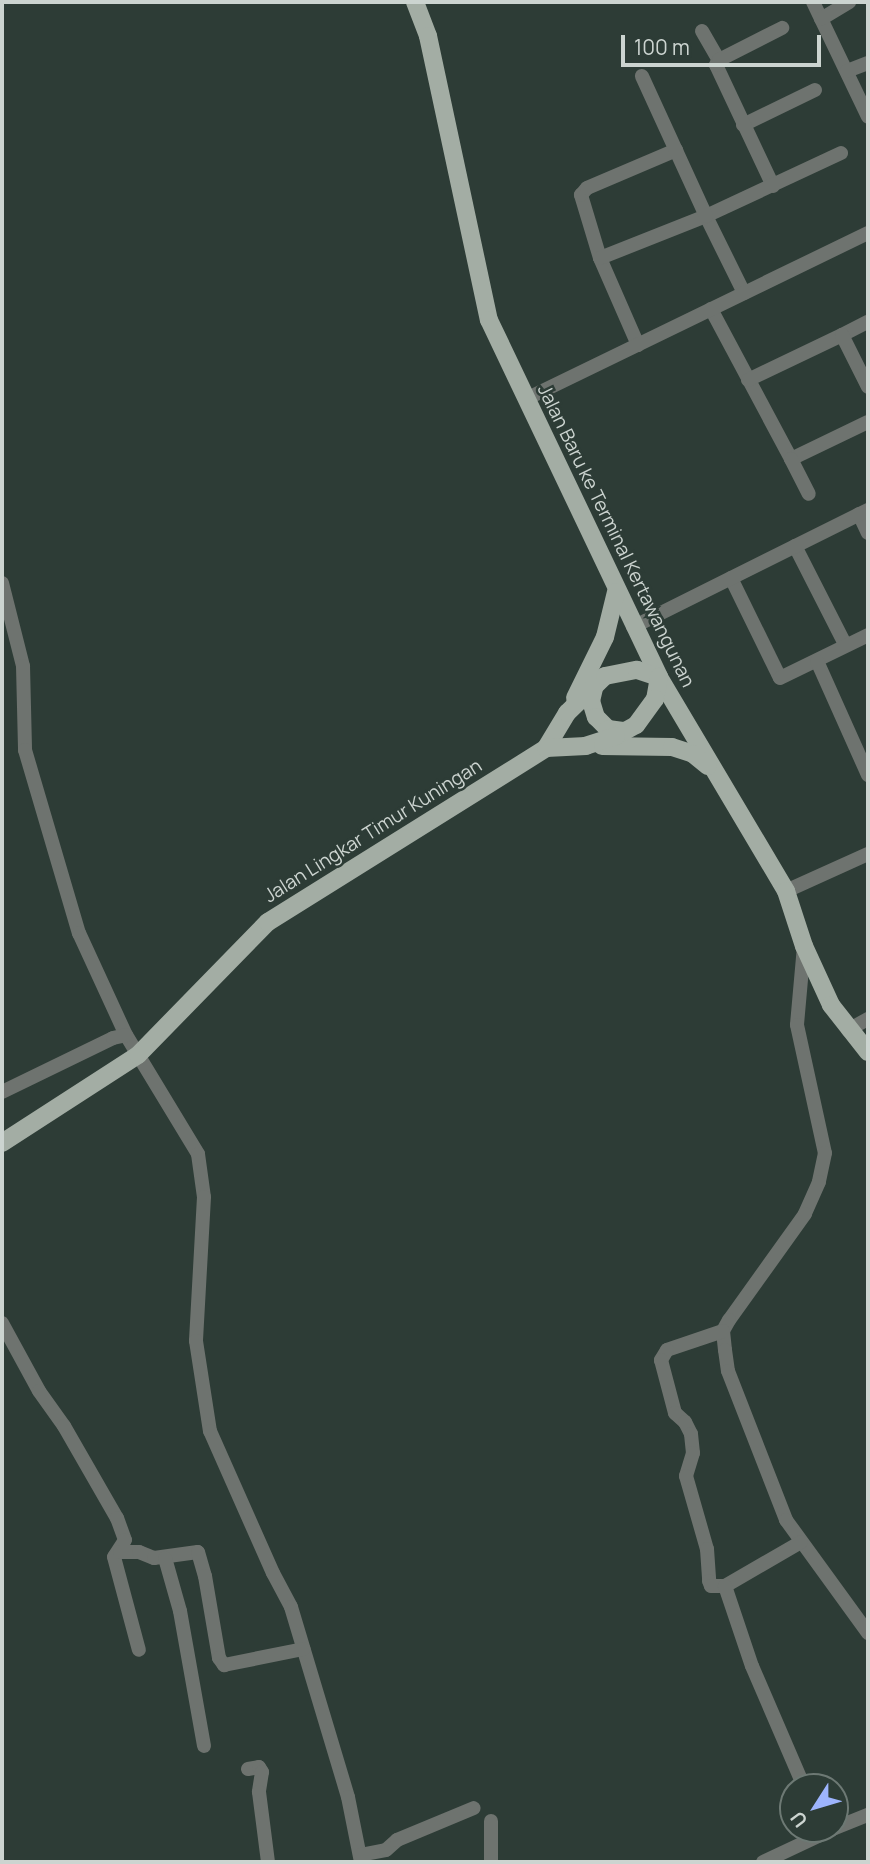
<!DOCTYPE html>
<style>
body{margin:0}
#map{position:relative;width:870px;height:1864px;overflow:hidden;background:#2d3c36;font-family:Manrope,sans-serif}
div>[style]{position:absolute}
.minor>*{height:14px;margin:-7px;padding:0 7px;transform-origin:7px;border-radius:7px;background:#6e736f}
.major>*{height:18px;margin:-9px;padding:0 9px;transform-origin:9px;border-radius:9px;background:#a3ada4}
span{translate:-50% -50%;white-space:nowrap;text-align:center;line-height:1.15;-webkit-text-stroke:5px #2d3c36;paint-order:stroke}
.street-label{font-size:19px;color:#ccd4d0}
.frame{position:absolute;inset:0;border:4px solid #ccd4d0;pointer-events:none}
.north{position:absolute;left:779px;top:1773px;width:70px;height:70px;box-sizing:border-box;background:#2d3c36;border:2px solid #6d7974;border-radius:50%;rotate:233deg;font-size:19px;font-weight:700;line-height:28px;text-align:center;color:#ccd4d0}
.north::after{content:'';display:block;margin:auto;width:24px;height:32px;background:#9db4fd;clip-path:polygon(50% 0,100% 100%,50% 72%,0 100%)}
.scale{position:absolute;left:621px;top:35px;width:200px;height:32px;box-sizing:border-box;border:4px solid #ccd4d0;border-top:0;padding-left:9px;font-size:21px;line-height:24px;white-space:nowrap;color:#ccd4d0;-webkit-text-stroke:5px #2d3c36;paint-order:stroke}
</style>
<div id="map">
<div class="minor">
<i style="left:813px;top:2px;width:127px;rotate:64.4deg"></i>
<i style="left:821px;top:19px;width:33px;rotate:-31deg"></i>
<i style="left:702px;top:31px;width:34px;rotate:60deg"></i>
<i style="left:847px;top:71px;width:22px;rotate:-21deg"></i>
<i style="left:743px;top:125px;width:80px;rotate:-25.9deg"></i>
<i style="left:773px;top:186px;width:134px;rotate:-115.2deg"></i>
<i style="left:716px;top:65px;width:6px;rotate:-59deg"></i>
<i style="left:719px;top:60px;width:71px;rotate:-26.9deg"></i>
<i style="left:600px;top:258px;width:66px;rotate:-106.8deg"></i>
<i style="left:581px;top:195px;width:9px;rotate:-49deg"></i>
<i style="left:587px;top:188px;width:97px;rotate:-23.1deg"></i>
<i style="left:744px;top:293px;width:86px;rotate:-116.3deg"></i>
<i style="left:706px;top:216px;width:149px;rotate:-25deg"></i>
<i style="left:711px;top:309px;width:170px;rotate:61.9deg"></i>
<i style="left:791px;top:459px;width:85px;rotate:-25.7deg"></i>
<i style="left:842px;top:335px;width:29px;rotate:-27deg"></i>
<i style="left:638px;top:345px;width:95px;rotate:-113.6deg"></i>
<i style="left:600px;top:258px;width:114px;rotate:-21.6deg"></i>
<i style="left:706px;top:216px;width:154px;rotate:-114.6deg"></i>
<i style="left:748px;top:380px;width:104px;rotate:-25.6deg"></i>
<i style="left:842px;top:335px;width:58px;rotate:63.4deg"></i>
<i style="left:526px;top:399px;width:380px;rotate:-25.9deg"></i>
<i style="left:791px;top:459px;width:39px;rotate:63deg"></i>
<i style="left:859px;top:514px;width:21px;rotate:65deg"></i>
<i style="left:795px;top:546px;width:110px;rotate:63deg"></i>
<i style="left:731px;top:578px;width:111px;rotate:63.9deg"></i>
<i style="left:780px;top:678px;width:98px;rotate:-26deg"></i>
<i style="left:2px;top:583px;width:86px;rotate:75.8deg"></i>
<i style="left:23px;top:666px;width:84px;rotate:88.6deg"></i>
<i style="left:25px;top:750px;width:191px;rotate:73.6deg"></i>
<i style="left:79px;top:933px;width:112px;rotate:65.3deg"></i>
<i style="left:126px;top:1035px;width:139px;rotate:58.8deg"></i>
<i style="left:198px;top:1154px;width:43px;rotate:82.1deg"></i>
<i style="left:204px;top:1197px;width:144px;rotate:93.2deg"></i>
<i style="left:196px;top:1341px;width:91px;rotate:81.2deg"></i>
<i style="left:210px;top:1431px;width:155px;rotate:66.1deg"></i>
<i style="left:273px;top:1573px;width:38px;rotate:62deg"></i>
<i style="left:291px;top:1607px;width:198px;rotate:73.3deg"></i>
<i style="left:348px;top:1797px;width:66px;rotate:78.7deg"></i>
<i style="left:633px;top:627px;width:263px;rotate:-26.5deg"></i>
<i style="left:817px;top:661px;width:125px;rotate:65.9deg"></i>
<i style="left:786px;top:891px;width:90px;rotate:-24.3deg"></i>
<i style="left:804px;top:946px;width:79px;rotate:95.1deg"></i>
<i style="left:797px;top:1025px;width:131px;rotate:77.7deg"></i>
<i style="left:825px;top:1153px;width:30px;rotate:102deg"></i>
<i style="left:819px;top:1182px;width:35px;rotate:114deg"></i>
<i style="left:805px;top:1214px;width:130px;rotate:125.6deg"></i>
<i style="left:729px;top:1320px;width:13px;rotate:119deg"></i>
<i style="left:723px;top:1331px;width:19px;rotate:84deg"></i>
<i style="left:725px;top:1350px;width:21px;rotate:82deg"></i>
<i style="left:728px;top:1371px;width:160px;rotate:68.7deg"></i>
<i style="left:786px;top:1520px;width:140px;rotate:54deg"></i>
<i style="left:848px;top:1030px;width:23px;rotate:-29deg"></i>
<i style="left:2px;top:1092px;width:123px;rotate:-25.9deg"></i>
<i style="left:113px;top:1038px;width:13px;rotate:-13deg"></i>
<i style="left:2px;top:1323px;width:77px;rotate:61.4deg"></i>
<i style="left:39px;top:1391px;width:43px;rotate:54.5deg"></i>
<i style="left:64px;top:1426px;width:106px;rotate:60.1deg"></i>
<i style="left:117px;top:1518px;width:23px;rotate:70deg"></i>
<i style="left:125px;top:1540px;width:20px;rotate:123deg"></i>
<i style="left:114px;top:1557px;width:96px;rotate:75deg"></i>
<i style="left:723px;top:1331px;width:59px;rotate:161.3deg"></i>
<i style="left:667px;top:1350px;width:12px;rotate:121deg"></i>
<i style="left:661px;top:1360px;width:55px;rotate:75.2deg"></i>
<i style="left:675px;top:1413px;width:13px;rotate:42deg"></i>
<i style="left:685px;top:1422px;width:13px;rotate:63deg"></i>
<i style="left:691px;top:1434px;width:19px;rotate:84deg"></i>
<i style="left:693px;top:1453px;width:24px;rotate:107deg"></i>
<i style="left:686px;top:1476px;width:76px;rotate:74deg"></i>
<i style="left:707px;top:1549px;width:32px;rotate:86deg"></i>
<i style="left:709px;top:1581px;width:5px;rotate:68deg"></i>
<i style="left:711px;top:1586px;width:14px"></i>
<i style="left:801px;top:1542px;width:88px;rotate:149.9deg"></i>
<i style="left:725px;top:1586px;width:84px;rotate:71.4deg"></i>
<i style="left:752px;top:1666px;width:132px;rotate:66.7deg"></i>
<i style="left:120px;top:1552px;width:19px"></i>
<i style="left:139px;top:1552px;width:16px;rotate:22deg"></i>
<i style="left:154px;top:1558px;width:44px;rotate:-7.8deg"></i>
<i style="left:198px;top:1552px;width:25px;rotate:74deg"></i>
<i style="left:205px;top:1576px;width:83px;rotate:80.3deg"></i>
<i style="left:219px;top:1658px;width:9px;rotate:54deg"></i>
<i style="left:224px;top:1665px;width:81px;rotate:-11.4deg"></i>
<i style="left:165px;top:1558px;width:55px;rotate:74.2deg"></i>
<i style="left:180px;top:1611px;width:137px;rotate:79.9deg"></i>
<i style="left:248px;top:1769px;width:11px;rotate:-10deg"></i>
<i style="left:259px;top:1767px;width:6px;rotate:59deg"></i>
<i style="left:262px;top:1772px;width:20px;rotate:99deg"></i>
<i style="left:259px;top:1792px;width:71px;rotate:82.7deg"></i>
<i style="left:491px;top:1821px;width:41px;rotate:90deg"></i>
<i style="left:835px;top:1828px;width:35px;rotate:-22deg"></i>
<i style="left:360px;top:1855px;width:26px;rotate:-11deg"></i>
<i style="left:386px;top:1850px;width:15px;rotate:-42deg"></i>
<i style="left:397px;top:1840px;width:83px;rotate:-22.6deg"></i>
<i style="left:763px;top:1862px;width:77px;rotate:-25.2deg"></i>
</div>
<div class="major">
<i style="left:415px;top:2px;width:36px;rotate:69deg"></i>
<i style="left:428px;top:36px;width:290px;rotate:77.9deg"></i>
<i style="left:489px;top:320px;width:395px;rotate:64.5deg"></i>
<i style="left:659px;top:677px;width:249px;rotate:59.3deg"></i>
<i style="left:786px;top:891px;width:58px;rotate:71.9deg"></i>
<i style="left:804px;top:946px;width:65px;rotate:65.4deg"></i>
<i style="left:831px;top:1005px;width:60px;rotate:51.8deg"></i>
<i style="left:595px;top:684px;width:17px;rotate:103deg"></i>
<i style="left:591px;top:701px;width:17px;rotate:73deg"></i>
<i style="left:596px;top:717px;width:17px;rotate:45deg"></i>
<i style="left:608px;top:729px;width:17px;rotate:7deg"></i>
<i style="left:575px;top:698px;width:68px;rotate:-63.8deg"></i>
<i style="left:605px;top:637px;width:46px;rotate:-76.3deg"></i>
<i style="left:602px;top:746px;width:70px;rotate:0.8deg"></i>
<i style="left:672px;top:747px;width:22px;rotate:18deg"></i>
<i style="left:693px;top:754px;width:19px;rotate:39deg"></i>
<i style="left:2px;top:1143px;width:162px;rotate:-32.9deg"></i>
<i style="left:138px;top:1055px;width:186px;rotate:-45.7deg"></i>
<i style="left:268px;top:922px;width:328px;rotate:-32deg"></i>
<i style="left:546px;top:748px;width:41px;rotate:-59deg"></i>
<i style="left:567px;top:713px;width:53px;rotate:-44.2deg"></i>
<i style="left:605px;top:676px;width:33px;rotate:-11deg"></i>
<i style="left:637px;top:670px;width:23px;rotate:18deg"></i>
<i style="left:659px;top:677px;width:22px;rotate:100deg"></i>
<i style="left:655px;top:699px;width:32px;rotate:126deg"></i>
<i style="left:636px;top:725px;width:23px;rotate:151deg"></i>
<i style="left:616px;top:736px;width:32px;rotate:162deg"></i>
<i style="left:586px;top:746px;width:40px;rotate:177.1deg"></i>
</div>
<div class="street-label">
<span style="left:616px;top:536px;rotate:64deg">Jalan Baru ke Terminal Kertawangunan</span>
<span style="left:373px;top:831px;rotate:-32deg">Jalan Lingkar Timur Kuningan</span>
</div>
<div class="frame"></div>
<div class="north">U</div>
<div class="scale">100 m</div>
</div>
